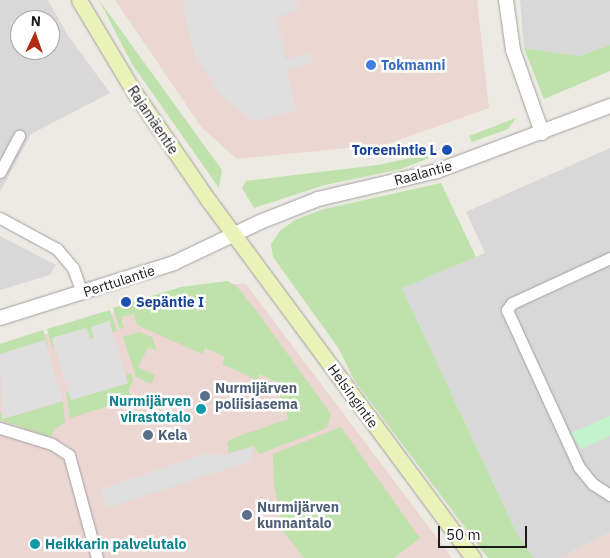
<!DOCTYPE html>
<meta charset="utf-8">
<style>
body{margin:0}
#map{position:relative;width:610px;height:558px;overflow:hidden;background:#eceae2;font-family:"IBM Plex Sans",sans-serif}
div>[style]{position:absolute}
.residential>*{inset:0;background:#d9d8d8}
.commercial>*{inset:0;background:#ebd6d2}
.grass>*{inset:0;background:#bfe1ac}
.park>*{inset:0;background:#c2f3cc}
.parking>*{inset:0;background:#dfdfdf}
.roads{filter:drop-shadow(0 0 1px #9f9f9f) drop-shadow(0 0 1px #9f9f9f)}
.minor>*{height:11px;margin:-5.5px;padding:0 5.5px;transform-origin:5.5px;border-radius:5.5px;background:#fff}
.tertiary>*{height:14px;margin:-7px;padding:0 7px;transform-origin:7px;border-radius:7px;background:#fff}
.secondary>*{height:15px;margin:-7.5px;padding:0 7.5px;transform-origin:7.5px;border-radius:7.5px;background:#e8f2b9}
.dots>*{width:14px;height:14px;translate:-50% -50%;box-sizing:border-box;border:2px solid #fff;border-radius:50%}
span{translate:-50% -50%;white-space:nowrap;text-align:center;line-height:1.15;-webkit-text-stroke:5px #fff;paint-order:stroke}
.shop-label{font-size:14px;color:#366cbe;font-weight:700}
.left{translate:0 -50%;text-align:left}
.street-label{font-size:14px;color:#1b1b1b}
.transit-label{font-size:14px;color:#164399;font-weight:700}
.right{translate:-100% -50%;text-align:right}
.service-label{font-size:14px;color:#4e5e75;font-weight:700}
.culture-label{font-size:14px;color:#0d838f;font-weight:700}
.north{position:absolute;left:10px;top:10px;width:50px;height:50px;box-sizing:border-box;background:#fff;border:1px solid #a4a4a4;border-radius:50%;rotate:3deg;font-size:14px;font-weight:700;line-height:20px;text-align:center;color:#1b1b1b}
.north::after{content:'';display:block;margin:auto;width:18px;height:22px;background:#b22914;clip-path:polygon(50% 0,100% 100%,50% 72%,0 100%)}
.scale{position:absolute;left:438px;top:526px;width:89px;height:22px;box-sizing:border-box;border:2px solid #1b1b1b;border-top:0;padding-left:6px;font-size:15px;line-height:18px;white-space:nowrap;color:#1b1b1b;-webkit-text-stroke:4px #fff;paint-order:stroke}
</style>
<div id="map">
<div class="residential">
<i style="clip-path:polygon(evenodd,0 0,48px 0,67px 34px,110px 93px,31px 134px,0 192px,0 0,20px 20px,50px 20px,50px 50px,20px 50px,20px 20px)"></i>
<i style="clip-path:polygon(520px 0,610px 0,610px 45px,579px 56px,524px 48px)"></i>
<i style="clip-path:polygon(610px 148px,610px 533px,559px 558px,534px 558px,517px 534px,402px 288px,485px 253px,466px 212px)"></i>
<i style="clip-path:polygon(0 236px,56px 265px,50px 275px,0 290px)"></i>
</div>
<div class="commercial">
<i style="clip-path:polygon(115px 0,477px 0,489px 108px,387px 144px,237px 159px,202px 128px)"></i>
<i style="clip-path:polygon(220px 284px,246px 284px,452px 558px,0 558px,0 349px,190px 289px)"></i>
<i style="clip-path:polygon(610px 533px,610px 558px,559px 558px)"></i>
</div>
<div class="grass">
<i style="clip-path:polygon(99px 0,222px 170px,219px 188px,132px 64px)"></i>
<i style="clip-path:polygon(610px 45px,610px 71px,544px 99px,524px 48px,579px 56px)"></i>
<i style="clip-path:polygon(516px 118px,508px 129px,472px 142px,469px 136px)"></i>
<i style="clip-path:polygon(437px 149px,439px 154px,401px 169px,325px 185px,254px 208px,242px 188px,246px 181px,378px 165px,411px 158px)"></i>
<i style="clip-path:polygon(441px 183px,476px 257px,402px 288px,517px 534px,534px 558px,488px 558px,354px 380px,339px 349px,273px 257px,271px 244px,280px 231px,295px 220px,324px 209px)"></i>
<i style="clip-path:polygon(228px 281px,238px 288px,258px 313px,331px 414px,327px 428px,259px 454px,253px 446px,229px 453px,227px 443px,231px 439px,288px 419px,278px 390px,281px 384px,260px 374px,257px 380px,222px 364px,225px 357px,205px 348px,202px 354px,137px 325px,134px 314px,121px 317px,124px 328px,120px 329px,113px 308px,181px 287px)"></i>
<i style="clip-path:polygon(110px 310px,117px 331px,112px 332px,109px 321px,91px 327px,94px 337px,90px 339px,87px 328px,53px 338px,53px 350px,47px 329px)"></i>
<i style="clip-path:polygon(43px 330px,49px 348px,45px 340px,0 354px,0 344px)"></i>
<i style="clip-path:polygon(139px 332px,152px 337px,157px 351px,148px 347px,138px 367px,155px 375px,151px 384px,136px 377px,123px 337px)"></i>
<i style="clip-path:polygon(131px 373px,133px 380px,129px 390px,131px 399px,70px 418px,66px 393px,69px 392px,71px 400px,128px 383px,126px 375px)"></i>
<i style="clip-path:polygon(63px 401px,65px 423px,55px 429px,51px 437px,0 420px,0 412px,3px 419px)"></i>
<i style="clip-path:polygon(341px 427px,420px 538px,394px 558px,304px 558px,283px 531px,274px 484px,273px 454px)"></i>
</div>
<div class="park">
<i style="clip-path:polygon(610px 416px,610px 436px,581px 449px,571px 433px)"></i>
</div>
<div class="parking">
<i style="clip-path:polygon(184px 0,296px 0,299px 11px,276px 17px,284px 47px,284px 60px,310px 53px,313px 63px,286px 70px,297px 110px,259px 120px,250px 119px,222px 97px,196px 57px,185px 18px)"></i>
<i style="clip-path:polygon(109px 321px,128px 383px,71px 400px,52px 338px,86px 328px,90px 339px,94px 338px,91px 327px)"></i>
<i style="clip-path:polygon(45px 340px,63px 401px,2px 419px,0 354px)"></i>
<i style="clip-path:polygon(252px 447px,251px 461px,107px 508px,101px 489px,203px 454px,225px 455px)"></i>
</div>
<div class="roads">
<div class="minor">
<i style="left:0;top:172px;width:41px;rotate:-62.2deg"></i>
<i style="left:0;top:218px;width:65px;rotate:28.5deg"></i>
<i style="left:57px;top:249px;width:25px;rotate:50deg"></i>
<i style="left:73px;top:268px;width:27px;rotate:70deg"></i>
<i style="left:610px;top:258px;width:108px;rotate:155.3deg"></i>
<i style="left:512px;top:303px;width:9px;rotate:126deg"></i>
<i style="left:507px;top:310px;width:173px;rotate:65.4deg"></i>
<i style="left:579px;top:467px;width:22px;rotate:51deg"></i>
<i style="left:593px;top:484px;width:20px;rotate:33deg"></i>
<i style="left:0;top:428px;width:54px;rotate:17.1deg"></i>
<i style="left:52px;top:444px;width:20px;rotate:33deg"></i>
<i style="left:69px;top:455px;width:107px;rotate:74.8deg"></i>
</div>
<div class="tertiary">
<i style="left:506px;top:0;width:50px;rotate:82deg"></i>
<i style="left:513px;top:50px;width:88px;rotate:70.7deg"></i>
<i style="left:0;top:318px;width:182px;rotate:-17.5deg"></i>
<i style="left:174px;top:263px;width:95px;rotate:-25.5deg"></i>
<i style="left:260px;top:222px;width:62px;rotate:-21.6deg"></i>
<i style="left:318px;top:199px;width:122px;rotate:-13.2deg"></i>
<i style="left:437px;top:171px;width:185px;rotate:-20.6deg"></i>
</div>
<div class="secondary">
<i style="left:79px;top:0;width:107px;rotate:59.1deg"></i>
<i style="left:134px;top:92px;width:132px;rotate:55.5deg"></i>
<i style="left:209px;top:201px;width:444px;rotate:53.5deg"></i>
</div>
</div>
<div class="dots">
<i style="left:371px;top:65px;background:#3f7fe0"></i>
<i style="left:447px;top:150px;background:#1a4fb4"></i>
<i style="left:126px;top:302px;background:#1a4fb4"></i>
<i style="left:205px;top:396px;background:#5c6f8a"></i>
<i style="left:201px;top:409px;background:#0f9aa8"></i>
<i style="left:148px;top:435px;background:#5c6f8a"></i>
<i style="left:247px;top:515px;background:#5c6f8a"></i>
<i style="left:35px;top:544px;background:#0f9aa8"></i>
</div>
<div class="shop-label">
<span class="left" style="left:381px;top:65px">Tokmanni</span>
</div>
<div class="street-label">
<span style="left:153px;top:120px;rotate:56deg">Rajamäentie</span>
<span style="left:423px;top:173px;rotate:-15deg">Raalantie</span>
<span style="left:119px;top:281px;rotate:-18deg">Perttulantie</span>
<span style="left:353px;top:396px;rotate:54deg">Helsingintie</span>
</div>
<div class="transit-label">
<span class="right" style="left:437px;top:150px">Toreenintie L</span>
<span class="left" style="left:136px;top:302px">Sepäntie I</span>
</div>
<div class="service-label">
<span class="left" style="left:215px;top:396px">Nurmijärven<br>poliisiasema</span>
<span class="left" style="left:158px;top:435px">Kela</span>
<span class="left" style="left:257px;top:515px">Nurmijärven<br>kunnantalo</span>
</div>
<div class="culture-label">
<span class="right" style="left:191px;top:409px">Nurmijärven<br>virastotalo</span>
<span class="left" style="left:45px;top:544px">Heikkarin palvelutalo</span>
</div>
<div class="north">N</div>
<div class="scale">50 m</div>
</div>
